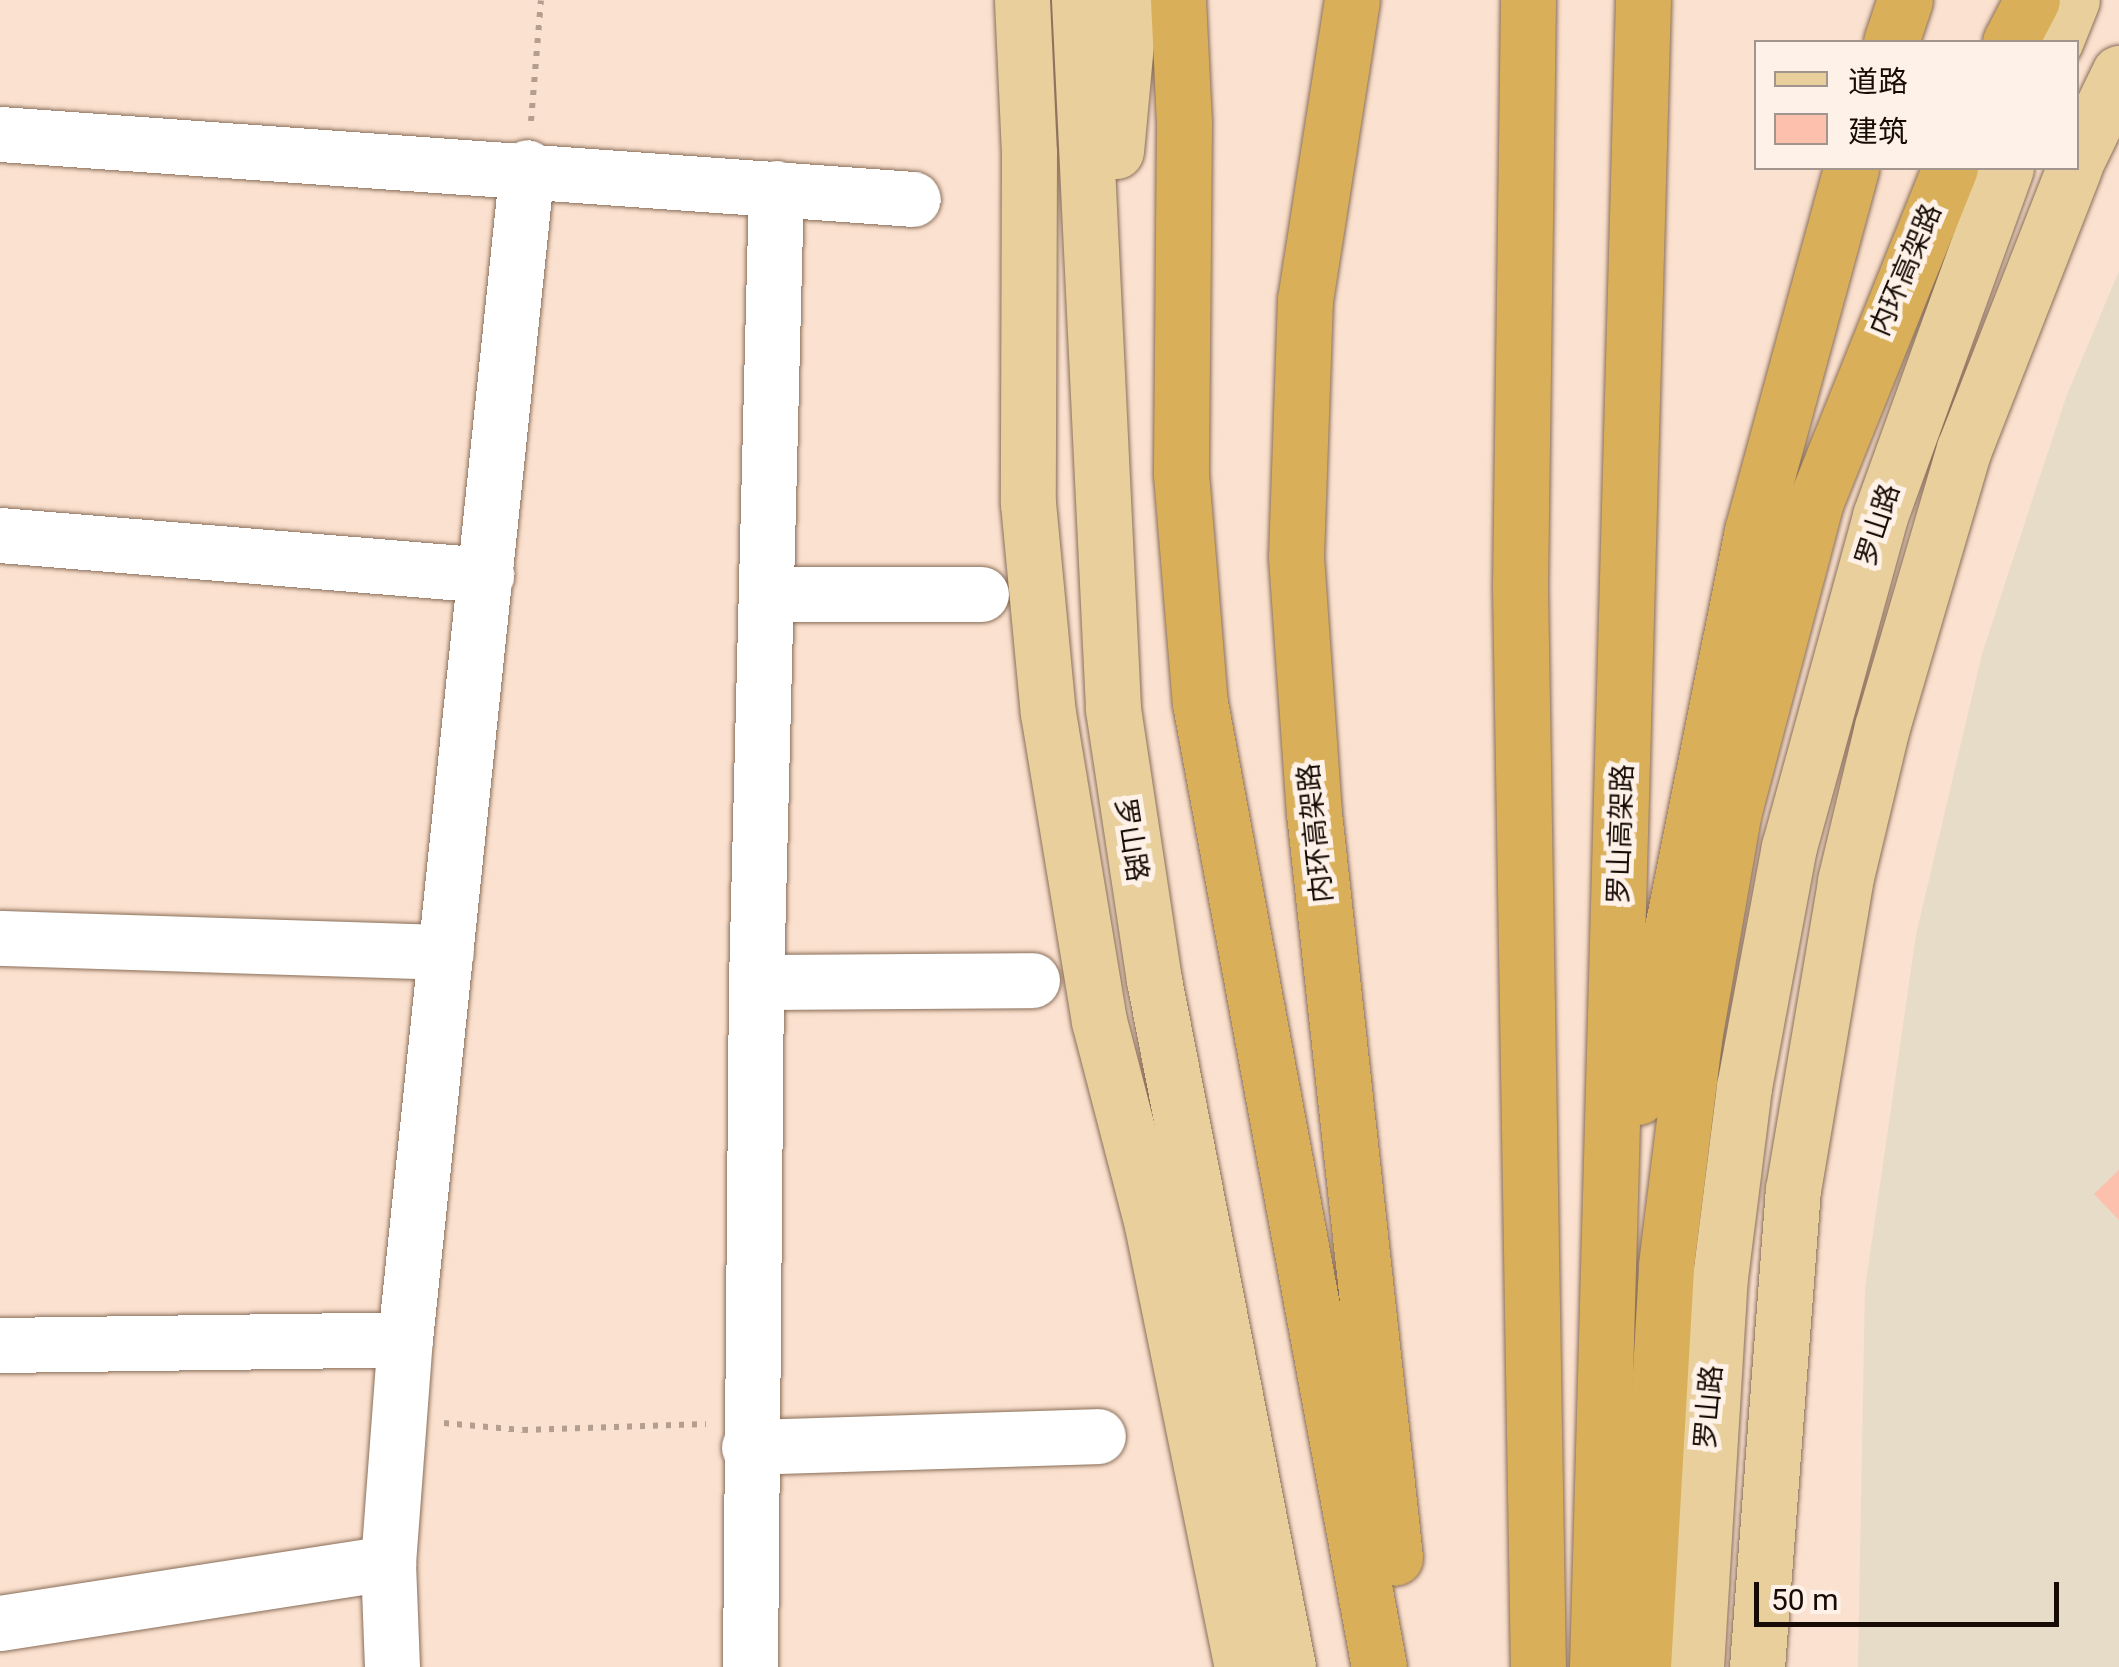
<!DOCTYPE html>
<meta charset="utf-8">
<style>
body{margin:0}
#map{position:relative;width:2119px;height:1667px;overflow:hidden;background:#fbe1cf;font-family:Roboto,"Noto Sans SC",sans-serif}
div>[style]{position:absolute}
.commercial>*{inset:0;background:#e6dcc7}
.building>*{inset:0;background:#fcc0ac}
.path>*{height:6px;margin-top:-3px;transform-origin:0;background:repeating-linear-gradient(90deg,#b39e8f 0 5px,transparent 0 13px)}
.roads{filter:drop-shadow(0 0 2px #896e59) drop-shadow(0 0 2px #896e59)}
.minor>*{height:55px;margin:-27.5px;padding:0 27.5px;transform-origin:27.5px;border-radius:27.5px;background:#fff}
.major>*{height:55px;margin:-27.5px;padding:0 27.5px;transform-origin:27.5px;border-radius:27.5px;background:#e8cf9c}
.highway>*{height:55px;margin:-27.5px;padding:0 27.5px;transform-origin:27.5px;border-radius:27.5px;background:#d9af5a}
span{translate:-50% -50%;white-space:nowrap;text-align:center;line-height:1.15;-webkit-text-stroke:10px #fef1e8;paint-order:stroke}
.street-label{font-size:28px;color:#160c05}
.legend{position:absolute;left:1754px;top:40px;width:325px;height:130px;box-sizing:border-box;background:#fef1e8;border:2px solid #a1958d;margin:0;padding:12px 18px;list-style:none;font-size:30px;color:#160c05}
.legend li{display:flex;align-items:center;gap:20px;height:50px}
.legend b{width:50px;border:2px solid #a1958d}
.scale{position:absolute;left:1754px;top:1582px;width:305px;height:45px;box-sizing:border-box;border:5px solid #160c05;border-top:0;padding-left:12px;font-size:30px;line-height:35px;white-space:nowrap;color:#160c05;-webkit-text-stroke:8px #fef1e8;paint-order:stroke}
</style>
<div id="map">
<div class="commercial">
<i style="clip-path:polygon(2119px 271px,2119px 1667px,1858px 1667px,1865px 1289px,1916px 935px,1982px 654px,2066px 397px)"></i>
</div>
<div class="building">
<i style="clip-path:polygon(2119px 1170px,2119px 1220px,2094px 1194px)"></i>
</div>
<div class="path">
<i style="left:531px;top:121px;width:121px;rotate:-85.3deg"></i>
<i style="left:444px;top:1423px;width:79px;rotate:5.1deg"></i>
<i style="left:523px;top:1430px;width:183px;rotate:-1.9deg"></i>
</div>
<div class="roads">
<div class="minor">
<i style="left:0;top:134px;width:915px;rotate:4.07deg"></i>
<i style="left:0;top:535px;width:488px;rotate:4.7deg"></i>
<i style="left:766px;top:594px;width:215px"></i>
<i style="left:0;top:938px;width:446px;rotate:1.8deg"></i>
<i style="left:756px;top:982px;width:276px;rotate:-0.4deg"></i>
<i style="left:0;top:1345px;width:405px;rotate:-0.8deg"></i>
<i style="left:749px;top:1447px;width:349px;rotate:-1.8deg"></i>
<i style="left:0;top:1623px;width:393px;rotate:-8.8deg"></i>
<i style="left:392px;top:1667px;width:104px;rotate:-92.2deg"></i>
<i style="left:388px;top:1563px;width:225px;rotate:-85.7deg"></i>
<i style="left:405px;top:1339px;width:1178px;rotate:-84.06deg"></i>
<i style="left:750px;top:1667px;width:685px;rotate:-89.5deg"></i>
<i style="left:756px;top:982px;width:794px;rotate:-88.56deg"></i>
</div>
<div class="major">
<i style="left:1022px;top:0;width:152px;rotate:87.4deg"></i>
<i style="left:1029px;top:152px;width:351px;rotate:90.2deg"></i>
<i style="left:1028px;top:503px;width:211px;rotate:84.6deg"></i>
<i style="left:1048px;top:713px;width:312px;rotate:80.6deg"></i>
<i style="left:1099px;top:1021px;width:211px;rotate:75.4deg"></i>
<i style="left:1152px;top:1225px;width:451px;rotate:78.5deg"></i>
<i style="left:1079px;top:0;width:710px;rotate:87.25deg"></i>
<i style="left:1113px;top:709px;width:274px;rotate:81.4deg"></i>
<i style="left:1154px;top:980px;width:700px;rotate:78.96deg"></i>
<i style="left:2055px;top:42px;width:45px;rotate:-68deg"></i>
<i style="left:1116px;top:151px;width:152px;rotate:-84.7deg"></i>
<i style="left:2076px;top:162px;width:99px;rotate:-64.2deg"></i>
<i style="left:1696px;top:1667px;width:391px;rotate:-86.5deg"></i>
<i style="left:1720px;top:1277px;width:192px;rotate:-82.8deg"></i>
<i style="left:1744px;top:1087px;width:244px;rotate:-79.4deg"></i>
<i style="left:1789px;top:847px;width:343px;rotate:-74.6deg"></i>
<i style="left:1880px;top:516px;width:370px;rotate:-70.1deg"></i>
<i style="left:1757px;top:1667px;width:478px;rotate:-85.7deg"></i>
<i style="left:1793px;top:1190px;width:313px;rotate:-80.4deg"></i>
<i style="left:1845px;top:881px;width:158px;rotate:-76.5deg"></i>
<i style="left:1882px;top:727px;width:290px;rotate:-73.6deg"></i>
<i style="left:1964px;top:449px;width:302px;rotate:-68.6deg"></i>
</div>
<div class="highway">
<i style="left:1178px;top:0;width:122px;rotate:87.2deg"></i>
<i style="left:1184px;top:122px;width:352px;rotate:90.5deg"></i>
<i style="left:1181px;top:474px;width:230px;rotate:85.3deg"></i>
<i style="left:1200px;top:703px;width:980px;rotate:79.48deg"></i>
<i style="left:1352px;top:0;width:303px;rotate:98.9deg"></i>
<i style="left:1305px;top:299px;width:258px;rotate:92deg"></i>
<i style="left:1296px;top:557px;width:257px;rotate:86deg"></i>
<i style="left:1314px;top:813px;width:749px;rotate:83.79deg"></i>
<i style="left:1528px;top:0;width:586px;rotate:90.78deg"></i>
<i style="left:1520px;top:586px;width:1081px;rotate:89.05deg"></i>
<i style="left:1891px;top:42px;width:44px;rotate:-71.6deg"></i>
<i style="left:2010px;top:42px;width:47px;rotate:-62.4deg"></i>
<i style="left:1638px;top:1097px;width:577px;rotate:-78.61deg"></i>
<i style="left:1752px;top:531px;width:376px;rotate:-74.7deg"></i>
<i style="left:1597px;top:1667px;width:1668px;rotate:-88.42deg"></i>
<i style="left:1643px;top:1667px;width:403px;rotate:-86.7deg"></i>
<i style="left:1666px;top:1265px;width:228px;rotate:-82.9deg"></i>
<i style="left:1694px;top:1039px;width:227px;rotate:-80.1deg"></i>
<i style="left:1733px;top:815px;width:325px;rotate:-75.2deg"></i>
<i style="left:1816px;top:501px;width:359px;rotate:-68.1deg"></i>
</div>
</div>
<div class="street-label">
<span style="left:1906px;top:270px;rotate:-67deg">内环高架路</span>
<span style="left:1878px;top:525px;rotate:-72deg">罗山路</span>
<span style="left:1316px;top:833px;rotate:-96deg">内环高架路</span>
<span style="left:1621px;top:834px;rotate:-88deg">罗山高架路</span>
<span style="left:1131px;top:840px;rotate:81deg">罗山路</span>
<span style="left:1709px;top:1407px;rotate:-85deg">罗山路</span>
</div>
<ul class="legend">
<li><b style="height:12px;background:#e8cf9c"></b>道路</li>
<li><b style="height:28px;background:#fcc0ac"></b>建筑</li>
</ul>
<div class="scale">50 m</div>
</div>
